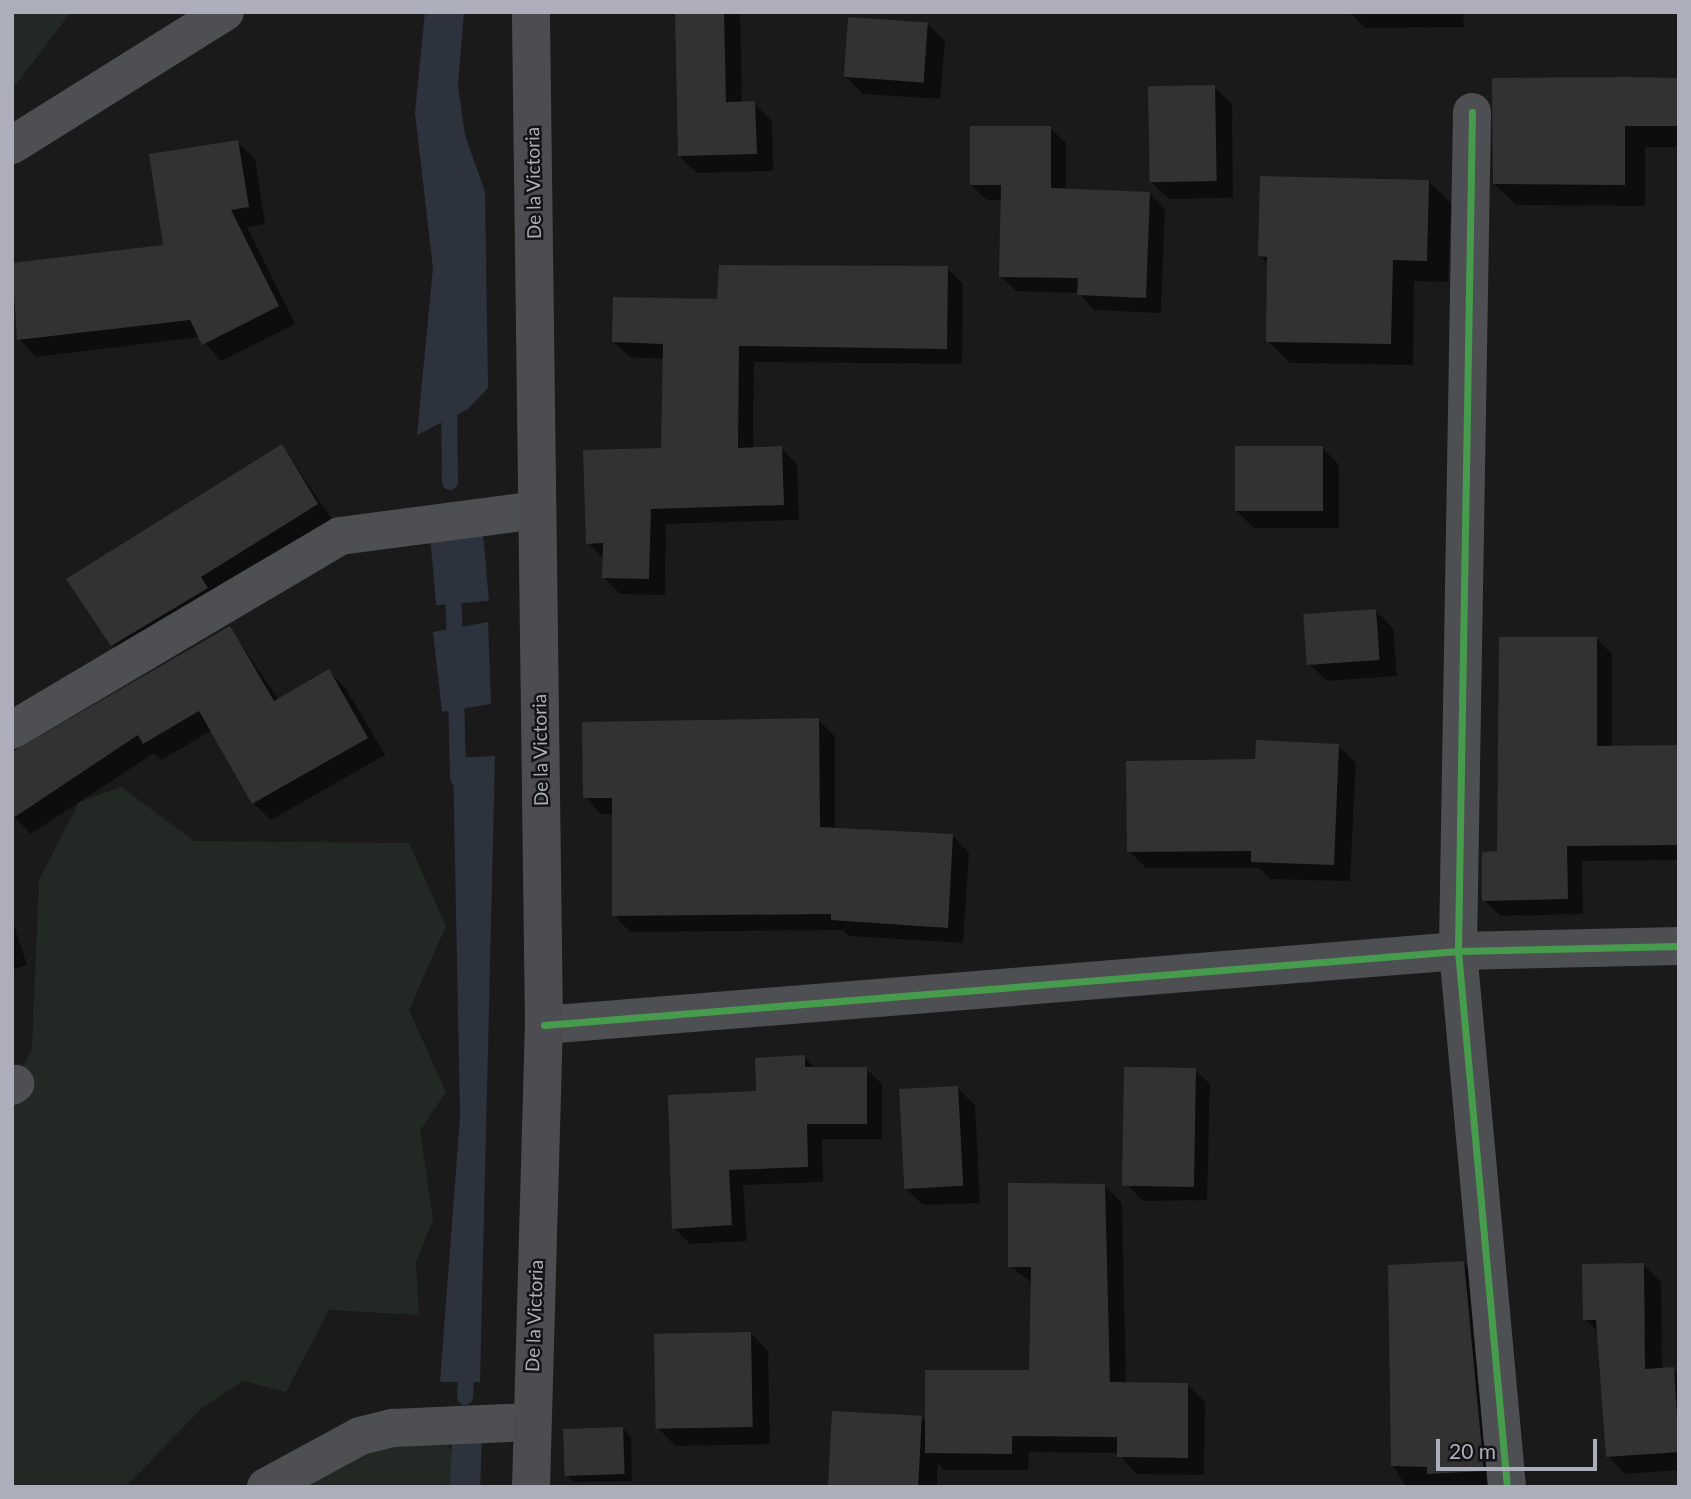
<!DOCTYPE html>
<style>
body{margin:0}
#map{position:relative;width:1691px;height:1499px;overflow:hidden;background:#1a1a1a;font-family:Lato,sans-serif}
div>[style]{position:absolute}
.green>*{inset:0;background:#222924}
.water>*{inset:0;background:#2d333c;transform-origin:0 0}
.shadow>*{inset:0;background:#0007}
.stream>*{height:16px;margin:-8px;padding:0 8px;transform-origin:8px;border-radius:8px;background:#2d333c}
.building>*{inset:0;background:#323232;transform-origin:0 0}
.street>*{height:38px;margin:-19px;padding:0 19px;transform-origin:19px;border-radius:19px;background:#4e4f53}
.secondary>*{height:38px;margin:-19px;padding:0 19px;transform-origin:19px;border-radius:19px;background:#4d4d51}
.cycleway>*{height:7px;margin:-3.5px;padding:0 3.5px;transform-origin:3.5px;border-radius:3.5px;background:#469c4c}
span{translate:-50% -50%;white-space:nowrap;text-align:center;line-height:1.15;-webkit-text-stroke:5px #141416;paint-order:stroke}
.street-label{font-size:19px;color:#acaeba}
.frame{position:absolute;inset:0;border:14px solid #acaeba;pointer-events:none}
.scale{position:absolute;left:1436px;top:1439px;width:161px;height:32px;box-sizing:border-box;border:4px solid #acaeba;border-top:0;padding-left:9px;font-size:21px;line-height:24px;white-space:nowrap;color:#acaeba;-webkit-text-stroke:5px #141416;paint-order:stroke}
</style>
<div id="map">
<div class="green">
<i style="clip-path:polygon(12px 12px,71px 12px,12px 90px)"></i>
<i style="clip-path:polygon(121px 787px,194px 841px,409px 843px,446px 926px,409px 1010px,446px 1092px,420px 1131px,433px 1219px,416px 1262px,419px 1315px,329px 1310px,286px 1392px,243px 1381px,203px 1407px,125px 1487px,12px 1487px,12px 1088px,32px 1049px,39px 880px,79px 802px)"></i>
<i style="clip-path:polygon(436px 1421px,469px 1487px,275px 1487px)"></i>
</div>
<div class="water">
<i style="clip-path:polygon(425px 12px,464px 12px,458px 85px,465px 135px,485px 192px,488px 388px,468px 409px,417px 435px,433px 268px,415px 113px)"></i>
<i style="left:483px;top:533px;width:68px;height:53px;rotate:85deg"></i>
<i style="clip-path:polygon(488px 622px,491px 704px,442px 712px,433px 632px)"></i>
<i style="clip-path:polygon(495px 756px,480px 1382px,440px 1382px,460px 1117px,453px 758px)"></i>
<i style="left:452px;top:1435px;width:30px;height:52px;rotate:2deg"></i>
</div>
<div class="shadow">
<i style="clip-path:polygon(677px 12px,740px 12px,742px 104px,754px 103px,772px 121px,773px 171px,697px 173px,679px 156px)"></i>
<i style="clip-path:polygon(1350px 12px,1463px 12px,1464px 27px,1365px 28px)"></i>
<i style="clip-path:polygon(928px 24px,945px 41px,940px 99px,863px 94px,845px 76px)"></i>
<i style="clip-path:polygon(1679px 79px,1679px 147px,1645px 147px,1645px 206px,1516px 205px,1494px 184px)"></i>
<i style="clip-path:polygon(1214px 87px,1232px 104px,1233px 198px,1169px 199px,1151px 182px)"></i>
<i style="clip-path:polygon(1050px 128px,1066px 143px,1066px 190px,1149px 193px,1165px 209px,1161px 313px,1094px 310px,1079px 293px,1016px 291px,1000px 276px,1002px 200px,987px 200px,971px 185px)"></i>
<i style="clip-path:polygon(237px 142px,255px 159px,265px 224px,247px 227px,295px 324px,221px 361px,200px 337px,36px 357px,19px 339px,12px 265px,165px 247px)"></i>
<i style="clip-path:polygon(1428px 181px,1451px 203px,1448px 282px,1414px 281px,1413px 365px,1290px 363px,1268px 341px,1269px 265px,1260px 256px)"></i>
<i style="clip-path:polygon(947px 268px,963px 284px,962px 364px,754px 362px,753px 449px,781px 448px,797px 464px,799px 520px,666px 524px,665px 595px,620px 594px,604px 578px,604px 559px,588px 543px,663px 449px,664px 359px,630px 357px,613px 341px,719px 301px)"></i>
<i style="clip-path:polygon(282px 446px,334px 522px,130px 662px,112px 645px)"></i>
<i style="clip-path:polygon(1322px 447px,1339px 465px,1339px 528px,1254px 528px,1236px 511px)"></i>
<i style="clip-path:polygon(1376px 611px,1393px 628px,1397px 676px,1327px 681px,1309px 664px)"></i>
<i style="clip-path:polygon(230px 628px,279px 700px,329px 671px,346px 689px,385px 755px,271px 820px,253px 803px,212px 730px,162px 760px,154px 753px,31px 834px,14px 817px,12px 751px,24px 751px)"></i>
<i style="clip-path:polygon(1597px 639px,1612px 654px,1612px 747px,1679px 747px,1679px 860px,1582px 861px,1583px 914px,1500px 916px,1484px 900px)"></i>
<i style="clip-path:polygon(818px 720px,835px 736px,835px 830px,953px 836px,969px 853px,963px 943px,849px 936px,843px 930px,630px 932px,614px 915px,614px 814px,601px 814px,585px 797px)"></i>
<i style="clip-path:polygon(1338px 746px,1356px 763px,1350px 881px,1270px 879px,1259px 868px,1146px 868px,1129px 851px)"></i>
<i style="clip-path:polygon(12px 919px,27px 965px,12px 970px)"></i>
<i style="clip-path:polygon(804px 1057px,816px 1069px,866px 1069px,882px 1084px,882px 1139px,822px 1139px,823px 1182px,743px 1185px,747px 1241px,690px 1244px,674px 1228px,758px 1093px)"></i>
<i style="clip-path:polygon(1195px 1070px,1210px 1084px,1207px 1200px,1143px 1201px,1129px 1187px)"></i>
<i style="clip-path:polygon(957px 1088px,975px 1105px,980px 1203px,923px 1205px,905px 1188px)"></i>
<i style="clip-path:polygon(1104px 1185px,1122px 1203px,1126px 1384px,1187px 1384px,1205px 1402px,1204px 1475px,1136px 1474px,1118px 1453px,1029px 1452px,1028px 1470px,944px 1470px,938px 1464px,937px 1487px,831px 1487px,921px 1417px,927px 1422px,1031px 1372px,1032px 1283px,1010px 1266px)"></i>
<i style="clip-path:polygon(1464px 1263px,1480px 1279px,1501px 1487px,1406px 1487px,1393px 1465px)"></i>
<i style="clip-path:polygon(1643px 1264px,1661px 1282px,1662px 1370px,1679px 1374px,1679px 1470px,1625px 1474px,1608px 1456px,1599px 1333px,1585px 1319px)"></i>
<i style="clip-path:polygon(751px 1333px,768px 1351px,770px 1444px,675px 1446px,658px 1428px)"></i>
<i style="clip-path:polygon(623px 1428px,631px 1437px,632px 1481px,574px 1482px,566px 1474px)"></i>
</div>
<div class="stream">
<i style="left:449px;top:400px;width:82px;rotate:89.3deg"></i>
<i style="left:453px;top:587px;width:62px;rotate:88.2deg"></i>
<i style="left:456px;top:689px;width:89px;rotate:88.7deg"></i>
<i style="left:465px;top:1397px;width:36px;rotate:-87deg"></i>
</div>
<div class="building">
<i style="clip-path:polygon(675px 12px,724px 12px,726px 102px,755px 101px,757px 154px,678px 156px)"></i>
<i style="left:848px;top:17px;width:80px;height:60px;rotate:4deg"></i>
<i style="clip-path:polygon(1625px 77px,1679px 78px,1679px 126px,1625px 126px,1625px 185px,1493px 184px,1492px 78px)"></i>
<i style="left:1215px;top:85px;width:96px;height:67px;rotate:89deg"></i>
<i style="clip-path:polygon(970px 126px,1051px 126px,1051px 188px,1150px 192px,1146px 298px,1077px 295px,1078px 278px,999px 277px,1001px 185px,970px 185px)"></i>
<i style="clip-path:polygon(238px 140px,249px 207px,231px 210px,279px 306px,202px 345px,190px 320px,17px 340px,12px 263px,163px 245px,149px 154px)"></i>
<i style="clip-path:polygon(1260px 176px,1429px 180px,1427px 261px,1393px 260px,1391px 344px,1266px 342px,1267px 257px,1258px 256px)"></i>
<i style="clip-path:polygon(719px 265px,948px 266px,947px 349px,739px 346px,738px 448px,782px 446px,784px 505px,651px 509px,649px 579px,602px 578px,603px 543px,586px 544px,583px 450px,661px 448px,663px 344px,612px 342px,613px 297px,717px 299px)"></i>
<i style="clip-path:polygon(282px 444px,318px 504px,201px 577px,208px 588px,111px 646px,66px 579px)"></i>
<i style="left:1235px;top:446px;width:88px;height:65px"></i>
<i style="left:1376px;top:609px;width:51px;height:73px;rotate:86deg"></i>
<i style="clip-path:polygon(230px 626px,274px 701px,329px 669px,368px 738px,252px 804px,199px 711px,143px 744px,138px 735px,12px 819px,12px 752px)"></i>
<i style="clip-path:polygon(1499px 637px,1597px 637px,1597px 746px,1679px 745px,1679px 845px,1567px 846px,1568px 899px,1482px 901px,1482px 852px,1497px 851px)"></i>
<i style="clip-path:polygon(819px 718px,820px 827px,953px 834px,948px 928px,831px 920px,831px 914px,612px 916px,612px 798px,583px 798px,582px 722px)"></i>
<i style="clip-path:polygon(1256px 740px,1339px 744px,1334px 865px,1251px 862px,1251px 851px,1127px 852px,1126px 761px,1255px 759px)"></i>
<i style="clip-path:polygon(805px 1055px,805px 1067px,867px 1067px,867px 1124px,807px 1124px,808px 1167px,729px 1170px,732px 1225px,672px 1229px,668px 1095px,756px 1091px,755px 1058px)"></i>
<i style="left:1196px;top:1068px;width:119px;height:72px;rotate:91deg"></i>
<i style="left:958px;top:1086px;width:100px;height:59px;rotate:87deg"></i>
<i style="clip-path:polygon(1008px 1183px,1105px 1184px,1110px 1382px,1188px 1383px,1188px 1458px,1117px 1457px,1117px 1437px,1012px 1436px,1012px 1454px,925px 1453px,925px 1370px,1029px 1370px,1031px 1267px,1008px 1267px)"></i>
<i style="clip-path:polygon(1464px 1261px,1484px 1471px,1427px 1474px,1427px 1467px,1391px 1466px,1388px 1265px)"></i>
<i style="clip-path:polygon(1644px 1263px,1645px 1369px,1674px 1367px,1679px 1452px,1606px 1457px,1596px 1320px,1583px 1320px,1582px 1264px)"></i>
<i style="left:751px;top:1332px;width:95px;height:97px;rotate:89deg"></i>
<i style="left:832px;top:1411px;width:90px;height:76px;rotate:3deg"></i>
<i style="left:623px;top:1427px;width:47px;height:60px;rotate:88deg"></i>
</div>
<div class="street">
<i style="left:1472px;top:112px;width:839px;rotate:90.96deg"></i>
<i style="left:1458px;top:951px;width:538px;rotate:84.78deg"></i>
<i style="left:12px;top:145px;width:251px;rotate:-32deg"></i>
<i style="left:12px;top:730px;width:381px;rotate:-30.6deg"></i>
<i style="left:340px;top:536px;width:199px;rotate:-7.5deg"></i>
<i style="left:544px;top:1025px;width:917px;rotate:-4.63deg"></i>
<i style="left:1458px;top:951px;width:221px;rotate:-1.3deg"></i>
<i style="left:12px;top:1086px;width:4px;rotate:-34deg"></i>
<i style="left:266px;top:1487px;width:107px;rotate:-28.5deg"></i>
<i style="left:360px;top:1436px;width:34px;rotate:-14deg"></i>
<i style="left:393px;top:1428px;width:138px;rotate:-2.5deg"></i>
</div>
<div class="secondary">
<i style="left:531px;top:1487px;width:462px;rotate:-88.4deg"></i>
<i style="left:544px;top:1025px;width:1013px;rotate:-90.74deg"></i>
</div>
<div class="cycleway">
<i style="left:1472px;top:112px;width:839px;rotate:90.96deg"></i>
<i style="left:1458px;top:951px;width:538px;rotate:84.78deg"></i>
<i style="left:544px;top:1025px;width:917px;rotate:-4.63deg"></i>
<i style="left:1458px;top:951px;width:221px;rotate:-1.3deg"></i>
</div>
<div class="street-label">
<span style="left:533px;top:183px;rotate:-91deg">De la Victoria</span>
<span style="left:540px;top:750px;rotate:-91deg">De la Victoria</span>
<span style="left:534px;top:1316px;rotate:-88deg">De la Victoria</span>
</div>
<div class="frame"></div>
<div class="scale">20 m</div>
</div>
